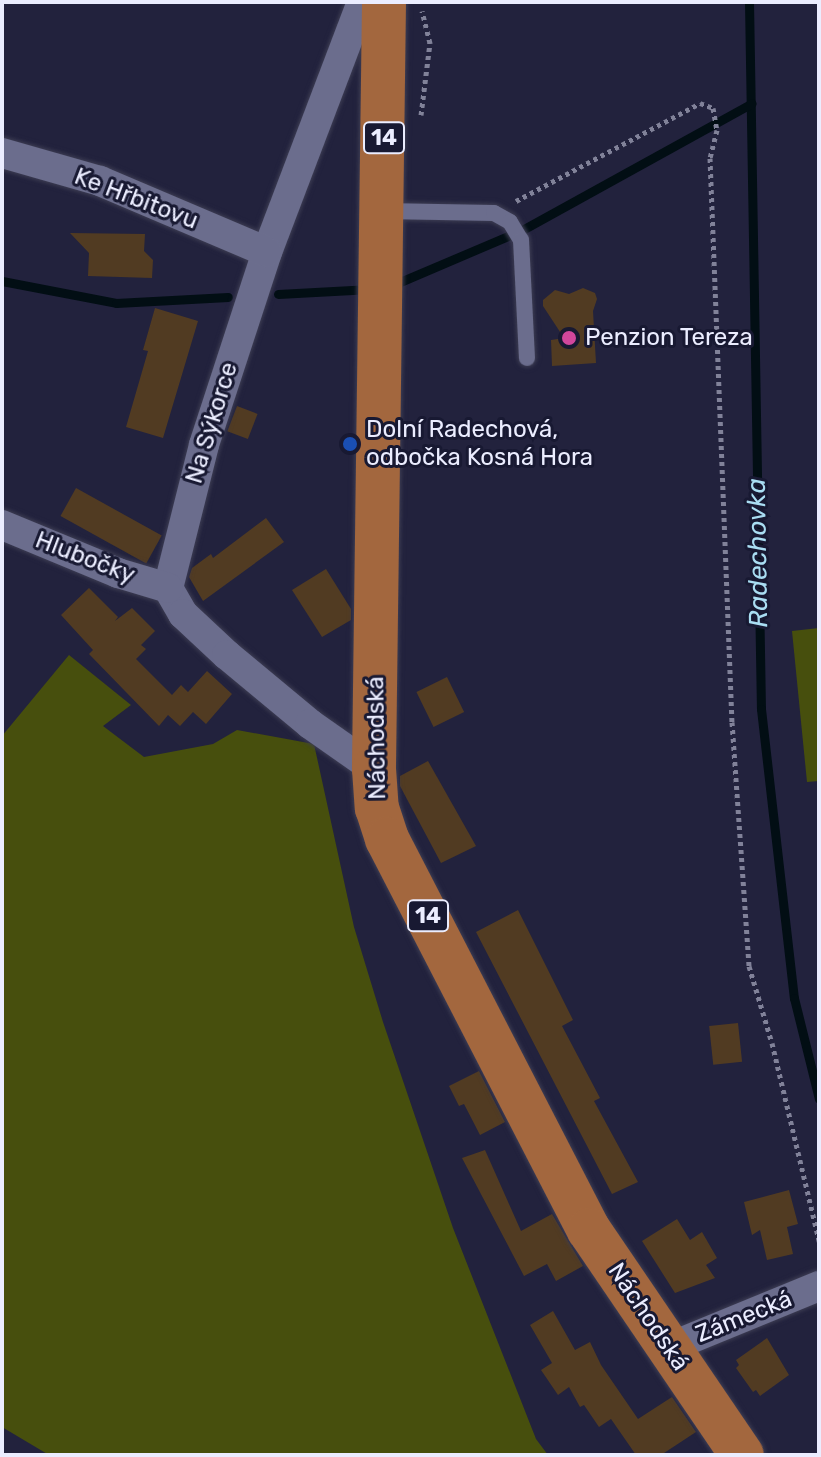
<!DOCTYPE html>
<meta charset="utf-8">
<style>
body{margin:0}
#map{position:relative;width:821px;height:1457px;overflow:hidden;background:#22223d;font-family:Rubik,sans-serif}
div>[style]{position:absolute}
.green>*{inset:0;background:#474f0d}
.stream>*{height:9px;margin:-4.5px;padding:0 4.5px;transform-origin:4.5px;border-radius:4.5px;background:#020e14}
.building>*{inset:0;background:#513b22;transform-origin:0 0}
.path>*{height:5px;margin-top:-2.5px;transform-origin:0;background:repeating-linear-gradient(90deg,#818299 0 4px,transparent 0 8px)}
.roads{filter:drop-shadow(0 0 2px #3d3d53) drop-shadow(0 0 2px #3d3d53)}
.lane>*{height:16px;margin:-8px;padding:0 8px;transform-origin:8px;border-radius:8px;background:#6b6d8d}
.street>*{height:30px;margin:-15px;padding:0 15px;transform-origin:15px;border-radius:15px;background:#6b6d8d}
.primary>*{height:44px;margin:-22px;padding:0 22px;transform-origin:22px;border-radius:22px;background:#a3673e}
.dots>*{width:22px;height:22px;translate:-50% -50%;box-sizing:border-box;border:4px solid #181932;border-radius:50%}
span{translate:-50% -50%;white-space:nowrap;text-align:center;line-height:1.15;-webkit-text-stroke:6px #181932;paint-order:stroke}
.shield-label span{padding:2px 6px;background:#181932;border:2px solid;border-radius:6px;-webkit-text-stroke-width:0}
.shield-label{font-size:22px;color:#ebedff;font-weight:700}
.street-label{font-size:24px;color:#ebedff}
.poi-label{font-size:24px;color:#ebedff}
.left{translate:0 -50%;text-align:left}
.water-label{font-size:26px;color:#a9ddf2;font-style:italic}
.frame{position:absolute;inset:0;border:4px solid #ebedff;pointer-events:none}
</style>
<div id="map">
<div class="green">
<i style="clip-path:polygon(819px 628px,819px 781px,807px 782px,792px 631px)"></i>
<i style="clip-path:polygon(69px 655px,131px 705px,103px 726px,144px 757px,213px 744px,237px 730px,314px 744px,354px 927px,383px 1022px,453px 1228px,536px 1439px,548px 1455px,49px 1455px,2px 1427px,2px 736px)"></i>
</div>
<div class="stream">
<i style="left:749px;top:2px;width:707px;rotate:89.03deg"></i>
<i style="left:761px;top:709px;width:291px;rotate:83.5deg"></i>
<i style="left:794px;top:998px;width:104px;rotate:76.1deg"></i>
<i style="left:2px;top:281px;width:116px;rotate:10.9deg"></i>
<i style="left:116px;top:303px;width:112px;rotate:-3.1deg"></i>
<i style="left:393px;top:285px;width:142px;rotate:-23.1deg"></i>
<i style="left:524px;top:229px;width:260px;rotate:-28.9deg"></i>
<i style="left:278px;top:294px;width:93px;rotate:-3.1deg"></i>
</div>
<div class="building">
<i style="clip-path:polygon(70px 233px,145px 234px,144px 251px,153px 260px,152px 278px,88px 276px,89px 253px)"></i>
<i style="clip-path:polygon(583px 288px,595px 293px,597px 299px,593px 311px,596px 363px,552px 366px,551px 340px,564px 338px,543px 306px,543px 300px,555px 290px,569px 294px)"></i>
<i style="clip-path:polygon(155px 308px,198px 321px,163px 438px,126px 427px,148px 351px,143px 350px)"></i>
<i style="left:237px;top:406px;width:22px;height:27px;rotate:21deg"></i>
<i style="left:76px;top:488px;width:98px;height:32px;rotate:29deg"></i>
<i style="clip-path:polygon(266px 518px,284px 542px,203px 601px,189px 577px,192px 568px,211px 554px,213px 558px)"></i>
<i style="clip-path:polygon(326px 569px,351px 609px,351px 620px,322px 637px,292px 590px)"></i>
<i style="clip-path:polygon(89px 588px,118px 617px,115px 621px,132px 608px,155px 631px,141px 645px,146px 649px,136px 659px,172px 695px,181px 685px,188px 692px,207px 671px,232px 694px,206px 724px,193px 712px,180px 726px,168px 715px,159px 726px,89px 654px,93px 650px,61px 615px)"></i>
<i style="left:447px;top:677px;width:39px;height:34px;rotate:64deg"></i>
<i style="clip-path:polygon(428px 761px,476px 846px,441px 863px,400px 786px,400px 776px)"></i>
<i style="clip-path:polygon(518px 910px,573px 1020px,562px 1026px,600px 1098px,594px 1101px,638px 1182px,612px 1194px,476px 932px)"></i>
<i style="left:738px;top:1023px;width:39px;height:29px;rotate:84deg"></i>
<i style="clip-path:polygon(479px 1071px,505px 1122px,480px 1135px,464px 1104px,459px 1106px,449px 1086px)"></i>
<i style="clip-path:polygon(485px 1150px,521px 1231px,552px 1214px,583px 1266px,556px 1281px,547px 1264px,524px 1276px,462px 1158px)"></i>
<i style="clip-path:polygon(789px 1190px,798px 1224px,787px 1227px,793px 1254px,767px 1260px,760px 1230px,752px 1235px,744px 1202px)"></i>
<i style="clip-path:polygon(677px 1219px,690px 1240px,702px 1232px,717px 1258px,706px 1265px,715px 1278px,675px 1293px,642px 1241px)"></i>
<i style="clip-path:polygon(553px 1311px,575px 1350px,590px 1342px,601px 1365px,638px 1419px,672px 1397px,696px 1432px,661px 1455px,636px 1455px,611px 1419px,599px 1427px,584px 1405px,580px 1407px,569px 1387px,558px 1395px,541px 1370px,552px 1363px,530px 1325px)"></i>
<i style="clip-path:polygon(767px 1338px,789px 1375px,760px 1396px,756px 1390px,753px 1392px,736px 1368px,739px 1365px,736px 1360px)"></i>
</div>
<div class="path">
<i style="left:421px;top:115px;width:73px;rotate:-82.9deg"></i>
<i style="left:430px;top:43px;width:33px;rotate:-104deg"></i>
<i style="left:516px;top:201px;width:208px;rotate:-28deg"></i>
<i style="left:700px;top:103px;width:14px;rotate:21deg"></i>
<i style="left:713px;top:108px;width:22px;rotate:80deg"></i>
<i style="left:717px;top:130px;width:29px;rotate:104deg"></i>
<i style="left:710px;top:158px;width:564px;rotate:87.77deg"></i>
<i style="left:732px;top:722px;width:245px;rotate:86deg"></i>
<i style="left:749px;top:966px;width:80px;rotate:73.4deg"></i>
<i style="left:772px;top:1043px;width:204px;rotate:76.6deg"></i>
</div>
<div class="roads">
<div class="lane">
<i style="left:383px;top:211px;width:111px;rotate:1deg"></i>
<i style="left:494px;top:213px;width:18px;rotate:29deg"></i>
<i style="left:510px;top:222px;width:21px;rotate:59deg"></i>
<i style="left:521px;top:240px;width:118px;rotate:87.1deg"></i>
</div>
<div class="street">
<i style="left:362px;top:2px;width:267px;rotate:110.8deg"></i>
<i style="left:267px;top:252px;width:203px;rotate:108.1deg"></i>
<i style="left:204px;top:445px;width:147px;rotate:104.1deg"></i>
<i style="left:168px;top:588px;width:30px;rotate:60deg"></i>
<i style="left:183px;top:614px;width:60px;rotate:43deg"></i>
<i style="left:227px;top:655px;width:108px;rotate:39.7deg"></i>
<i style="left:310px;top:724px;width:78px;rotate:35.1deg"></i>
<i style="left:2px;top:153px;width:102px;rotate:15.9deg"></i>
<i style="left:100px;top:181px;width:181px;rotate:23deg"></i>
<i style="left:2px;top:525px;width:126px;rotate:22.5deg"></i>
<i style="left:118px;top:573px;width:52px;rotate:16.7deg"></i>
<i style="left:668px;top:1348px;width:163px;rotate:-22.3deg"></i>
</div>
<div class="primary">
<i style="left:384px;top:2px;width:767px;rotate:90.75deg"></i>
<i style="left:374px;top:769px;width:39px;rotate:86deg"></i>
<i style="left:377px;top:808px;width:33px;rotate:72deg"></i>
<i style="left:387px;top:839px;width:440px;rotate:62.7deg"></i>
<i style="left:589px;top:1230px;width:272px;rotate:55.8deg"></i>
</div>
</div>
<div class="dots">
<i style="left:569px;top:338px;background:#d1479c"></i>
<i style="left:350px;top:444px;background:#1a4fb4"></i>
</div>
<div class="shield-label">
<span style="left:384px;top:138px">14</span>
<span style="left:428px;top:916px">14</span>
</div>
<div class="street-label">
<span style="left:136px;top:199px;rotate:21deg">Ke Hřbitovu</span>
<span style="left:212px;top:423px;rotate:-73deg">Na Sýkorce</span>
<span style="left:85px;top:558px;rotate:21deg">Hlubočky</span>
<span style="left:377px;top:738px;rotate:-91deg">Náchodská</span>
<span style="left:648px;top:1317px;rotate:56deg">Náchodská</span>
<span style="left:744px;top:1317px;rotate:-22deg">Zámecká</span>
</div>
<div class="poi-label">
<span class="left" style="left:585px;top:338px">Penzion Tereza</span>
<span class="left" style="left:366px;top:444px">Dolní Radechová,<br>odbočka Kosná Hora</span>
</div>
<div class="water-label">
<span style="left:758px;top:553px;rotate:-91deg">Radechovka</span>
</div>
<div class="frame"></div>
</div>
